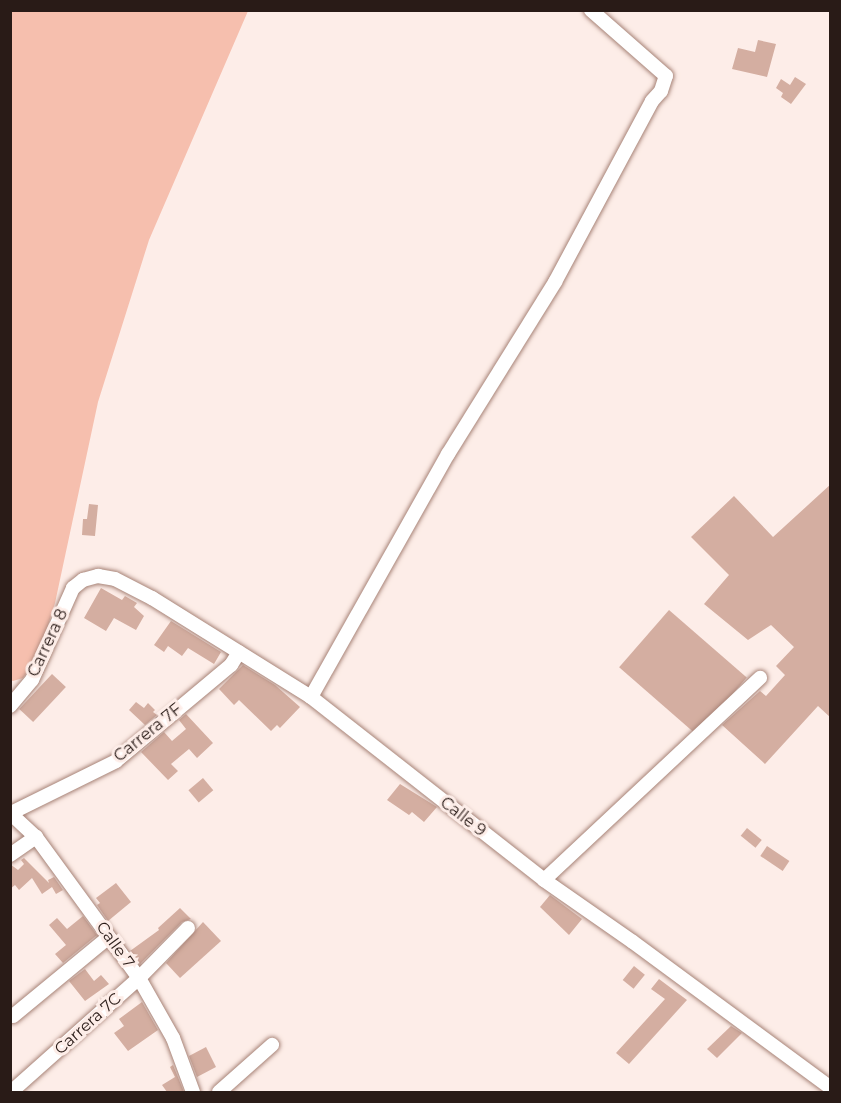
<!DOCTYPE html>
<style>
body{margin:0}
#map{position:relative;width:841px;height:1103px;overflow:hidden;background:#fdede8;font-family:Montserrat,sans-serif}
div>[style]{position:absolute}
.green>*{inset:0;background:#f6bfae}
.building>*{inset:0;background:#d4aea1;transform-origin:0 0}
.roads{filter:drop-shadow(0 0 2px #a78377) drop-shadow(0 0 2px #a78377)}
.minor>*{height:14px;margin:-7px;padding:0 7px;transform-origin:7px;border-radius:7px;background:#fff}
span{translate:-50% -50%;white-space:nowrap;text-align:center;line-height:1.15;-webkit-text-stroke:6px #fdede8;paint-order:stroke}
.street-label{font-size:16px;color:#291b17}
.frame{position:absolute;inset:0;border:12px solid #291b17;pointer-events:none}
</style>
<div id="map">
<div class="green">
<i style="clip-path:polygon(10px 11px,248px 11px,149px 240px,98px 402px,55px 603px,39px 654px,23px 678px,13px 681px,10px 680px)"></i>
</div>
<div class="building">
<i style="clip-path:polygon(758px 40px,776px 44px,767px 77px,732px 69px,738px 48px,755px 52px)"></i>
<i style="clip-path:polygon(795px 77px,806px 84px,791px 104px,781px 97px,783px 93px,776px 88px,781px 79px,790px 85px)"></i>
<i style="clip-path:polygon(831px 484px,831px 718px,818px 706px,765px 764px,722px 725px,760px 691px,766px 696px,785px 675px,776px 666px,794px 647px,771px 625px,748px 640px,704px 604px,729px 575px,691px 537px,734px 496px,773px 537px)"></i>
<i style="clip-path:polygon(89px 504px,98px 505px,95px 536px,82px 535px,83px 519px,87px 519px)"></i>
<i style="clip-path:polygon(101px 588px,122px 600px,125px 596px,137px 603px,134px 607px,144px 616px,136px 630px,114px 618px,106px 631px,84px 618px)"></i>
<i style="left:669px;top:610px;width:103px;height:76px;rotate:41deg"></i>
<i style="clip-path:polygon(171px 621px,221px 652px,214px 664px,188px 648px,182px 656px,168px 646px,164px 652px,154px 645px)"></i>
<i style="clip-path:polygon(243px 665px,275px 685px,300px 707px,280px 728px,277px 725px,271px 731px,239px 700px,234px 705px,219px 689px)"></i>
<i style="left:52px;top:674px;width:19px;height:48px;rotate:43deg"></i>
<i style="clip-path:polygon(136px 702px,144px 708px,148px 703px,155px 710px,153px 712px,157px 715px,145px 725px,129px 710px)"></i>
<i style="clip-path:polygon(186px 714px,213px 743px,197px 758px,189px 749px,171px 764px,178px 771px,168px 780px,141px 752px,164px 732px,172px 741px,186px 729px,179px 720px)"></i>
<i style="left:203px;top:778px;width:16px;height:19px;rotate:50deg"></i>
<i style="clip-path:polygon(400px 784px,437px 807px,424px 822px,412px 812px,409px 815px,387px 800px)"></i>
<i style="left:747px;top:828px;width:19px;height:10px;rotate:39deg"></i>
<i style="left:767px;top:846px;width:27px;height:12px;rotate:34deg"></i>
<i style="clip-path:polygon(24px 858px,49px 883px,48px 880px,54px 877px,63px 890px,56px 894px,52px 887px,42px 894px,32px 878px,19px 890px,15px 885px,10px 889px,10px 864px,18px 870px,24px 864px,21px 860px)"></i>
<i style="clip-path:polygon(116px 883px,131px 902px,108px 921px,97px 905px,100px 903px,96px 898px)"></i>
<i style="clip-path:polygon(550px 895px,582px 919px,569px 935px,540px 907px)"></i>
<i style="clip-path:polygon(180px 908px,191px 919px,182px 922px,140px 964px,130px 951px,159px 930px,158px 928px)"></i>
<i style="clip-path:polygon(83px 916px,97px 935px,63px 963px,55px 954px,66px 945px,49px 925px,57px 918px,67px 929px)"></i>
<i style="clip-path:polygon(203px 922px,221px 941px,180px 978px,166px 963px)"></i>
<i style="left:634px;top:966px;width:14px;height:18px;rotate:39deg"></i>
<i style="clip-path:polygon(85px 969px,94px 981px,101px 975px,109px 984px,85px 1001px,69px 981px)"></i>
<i style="clip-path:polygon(659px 979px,687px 1000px,629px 1064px,616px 1053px,665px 999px,651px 989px)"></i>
<i style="clip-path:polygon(142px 1002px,158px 1030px,128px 1051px,114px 1033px,124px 1026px,119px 1019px)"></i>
<i style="clip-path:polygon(731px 1026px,742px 1033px,717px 1058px,707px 1049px)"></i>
<i style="clip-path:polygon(206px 1047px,216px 1067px,197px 1077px,189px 1056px)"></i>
<i style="clip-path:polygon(173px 1065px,184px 1092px,167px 1092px,162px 1085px,175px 1077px,170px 1067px)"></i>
</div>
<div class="roads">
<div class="minor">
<i style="left:311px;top:697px;width:279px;rotate:-60.6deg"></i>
<i style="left:448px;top:454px;width:203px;rotate:-58.1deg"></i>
<i style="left:555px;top:282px;width:205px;rotate:-61.8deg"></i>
<i style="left:652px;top:101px;width:13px;rotate:-48deg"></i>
<i style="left:661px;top:91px;width:16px;rotate:-72deg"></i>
<i style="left:666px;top:76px;width:100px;rotate:-138.7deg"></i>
<i style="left:10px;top:706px;width:34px;rotate:-50deg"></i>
<i style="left:32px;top:680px;width:101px;rotate:-66deg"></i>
<i style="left:73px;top:588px;width:13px;rotate:-39deg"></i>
<i style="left:83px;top:580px;width:16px;rotate:-15deg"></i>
<i style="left:98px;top:576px;width:17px;rotate:10deg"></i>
<i style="left:115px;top:579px;width:42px;rotate:27.2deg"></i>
<i style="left:152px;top:598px;width:187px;rotate:31.9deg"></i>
<i style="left:311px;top:697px;width:296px;rotate:38.1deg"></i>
<i style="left:544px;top:880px;width:108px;rotate:34.9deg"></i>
<i style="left:633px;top:942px;width:245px;rotate:36.4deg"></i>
<i style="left:10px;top:813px;width:35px;rotate:43deg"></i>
<i style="left:36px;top:837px;width:175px;rotate:53.9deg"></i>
<i style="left:139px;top:978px;width:69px;rotate:60.5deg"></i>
<i style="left:173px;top:1038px;width:58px;rotate:69.7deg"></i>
<i style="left:11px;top:813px;width:117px;rotate:-26.3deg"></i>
<i style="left:116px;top:761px;width:150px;rotate:-39.9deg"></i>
<i style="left:231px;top:665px;width:15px;rotate:-58deg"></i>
<i style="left:10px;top:855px;width:32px;rotate:-35deg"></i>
<i style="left:544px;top:880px;width:296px;rotate:-43.1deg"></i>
<i style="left:13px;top:1016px;width:124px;rotate:-39.5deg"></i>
<i style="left:11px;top:1092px;width:171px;rotate:-41.7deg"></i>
<i style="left:139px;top:978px;width:70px;rotate:-45.6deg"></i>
<i style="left:219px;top:1092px;width:71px;rotate:-41.6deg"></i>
</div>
</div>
<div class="street-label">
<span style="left:48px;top:643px;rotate:-65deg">Carrera 8</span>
<span style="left:148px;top:733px;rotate:-39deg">Carrera 7F</span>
<span style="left:463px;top:817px;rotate:38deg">Calle 9</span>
<span style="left:115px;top:945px;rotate:54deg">Calle 7</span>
<span style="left:88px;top:1024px;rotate:-42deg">Carrera 7C</span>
</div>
<div class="frame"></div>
</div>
